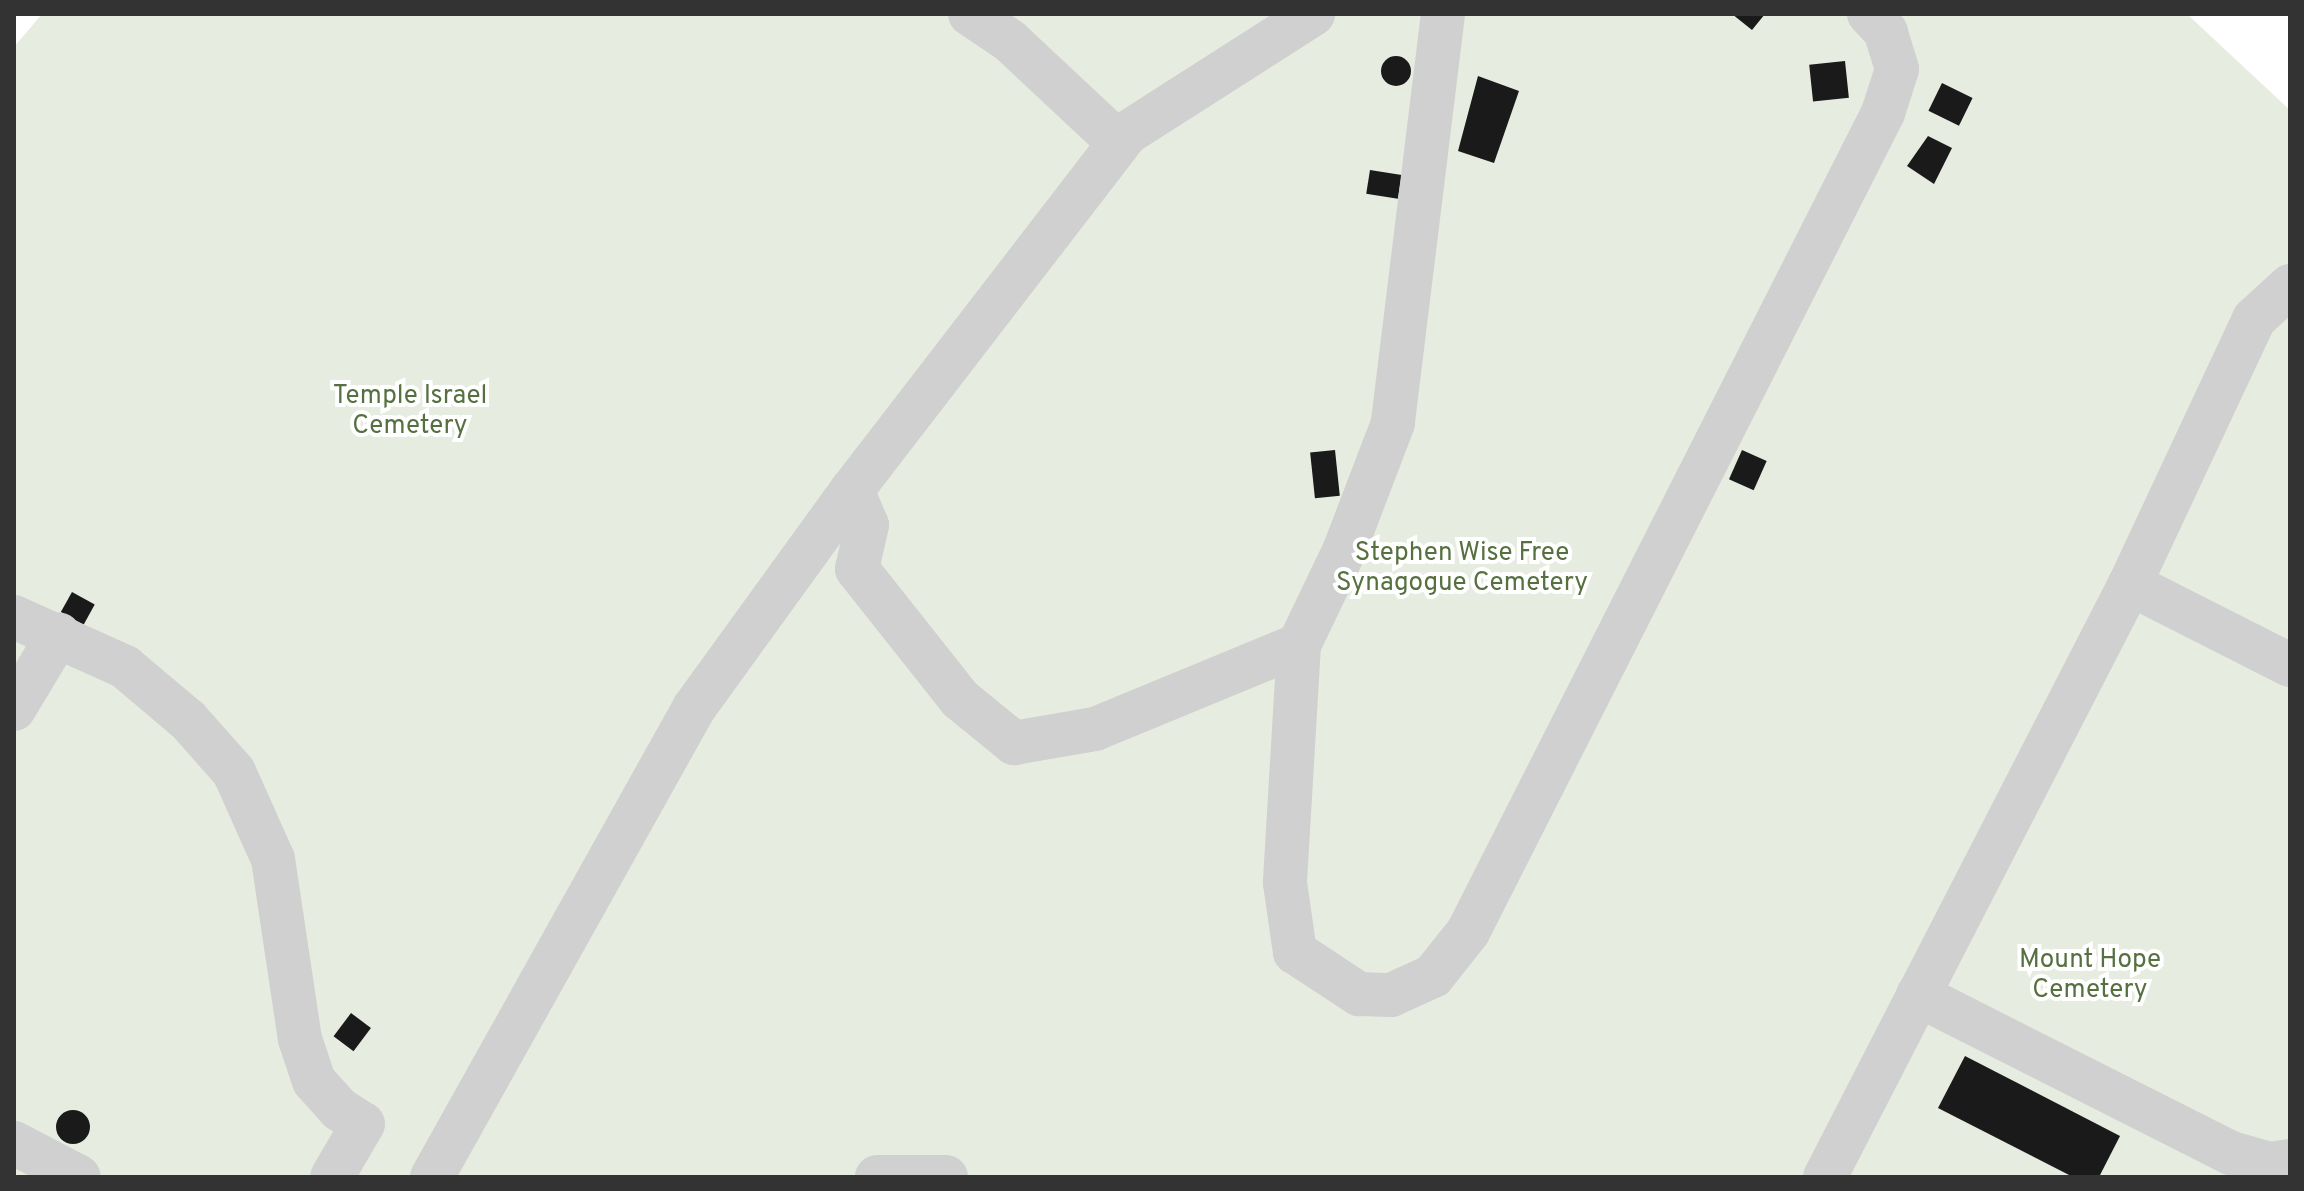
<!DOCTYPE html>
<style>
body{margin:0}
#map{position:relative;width:2304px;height:1191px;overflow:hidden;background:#fff;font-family:Overpass,sans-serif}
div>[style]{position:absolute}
.green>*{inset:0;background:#e6ecdf}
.building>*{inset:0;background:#1a1a1a;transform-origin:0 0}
.round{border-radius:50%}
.minor>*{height:44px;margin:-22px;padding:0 22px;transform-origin:22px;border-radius:22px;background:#d0d0d0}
span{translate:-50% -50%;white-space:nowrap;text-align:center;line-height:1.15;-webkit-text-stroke:8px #fff;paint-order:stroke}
.park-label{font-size:26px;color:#56703f}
.frame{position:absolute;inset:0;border:16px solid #333;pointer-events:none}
</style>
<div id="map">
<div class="green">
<i style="clip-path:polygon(42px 14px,2187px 14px,2290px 110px,2290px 1177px,14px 1177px,14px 47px)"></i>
</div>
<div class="building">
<i style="clip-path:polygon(1732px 14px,1765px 14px,1752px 30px)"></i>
<i class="round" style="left:1381px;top:56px;width:30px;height:30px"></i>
<i style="left:1845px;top:61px;width:37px;height:36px;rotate:84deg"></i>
<i style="clip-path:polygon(1478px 76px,1519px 91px,1494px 163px,1458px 151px)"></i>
<i style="left:1942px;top:83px;width:34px;height:31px;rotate:26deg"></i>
<i style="clip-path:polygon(1928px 136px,1952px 148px,1934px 184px,1907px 166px)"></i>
<i style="left:1370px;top:170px;width:32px;height:24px;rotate:9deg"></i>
<i style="left:1335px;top:450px;width:46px;height:25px;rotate:84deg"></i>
<i style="left:1742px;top:450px;width:27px;height:32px;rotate:24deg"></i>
<i style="left:72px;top:592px;width:26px;height:23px;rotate:29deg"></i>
<i style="left:351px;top:1013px;width:25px;height:29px;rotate:37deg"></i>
<i style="clip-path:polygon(1965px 1056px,2120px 1136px,2099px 1177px,2073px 1177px,1938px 1108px)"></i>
<i class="round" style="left:56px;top:1110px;width:34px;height:34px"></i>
</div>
<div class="minor">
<i style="left:970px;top:14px;width:48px;rotate:34deg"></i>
<i style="left:1010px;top:41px;width:149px;rotate:43.1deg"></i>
<i style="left:1443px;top:14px;width:412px;rotate:97deg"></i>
<i style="left:1393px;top:423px;width:135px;rotate:110.9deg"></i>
<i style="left:1345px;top:549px;width:106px;rotate:115.6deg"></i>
<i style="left:1299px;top:645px;width:238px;rotate:93.4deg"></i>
<i style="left:1285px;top:883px;width:70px;rotate:81.8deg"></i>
<i style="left:1295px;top:952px;width:77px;rotate:33.3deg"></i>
<i style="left:1359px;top:994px;width:32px;rotate:2deg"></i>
<i style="left:1391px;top:995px;width:46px;rotate:-24.3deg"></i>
<i style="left:1433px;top:976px;width:56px;rotate:-51.5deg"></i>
<i style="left:1468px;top:932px;width:918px;rotate:-63.13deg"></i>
<i style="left:1883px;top:113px;width:46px;rotate:-72.3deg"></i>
<i style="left:1897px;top:69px;width:39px;rotate:-107deg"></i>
<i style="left:1886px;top:32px;width:25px;rotate:-133deg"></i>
<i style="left:852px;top:490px;width:38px;rotate:67deg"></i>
<i style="left:867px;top:525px;width:45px;rotate:102.8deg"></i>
<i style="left:857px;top:569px;width:166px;rotate:51.6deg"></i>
<i style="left:960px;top:699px;width:70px;rotate:39.2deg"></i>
<i style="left:1014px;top:743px;width:82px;rotate:-9.8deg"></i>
<i style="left:1095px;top:729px;width:221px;rotate:-22.4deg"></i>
<i style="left:2130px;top:584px;width:179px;rotate:26.9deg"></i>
<i style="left:14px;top:617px;width:122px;rotate:24.2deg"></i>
<i style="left:125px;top:667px;width:82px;rotate:40.1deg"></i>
<i style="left:188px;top:720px;width:69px;rotate:48.5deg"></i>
<i style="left:234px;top:772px;width:95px;rotate:65.9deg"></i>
<i style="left:273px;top:859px;width:182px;rotate:81.5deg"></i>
<i style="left:300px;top:1039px;width:44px;rotate:71.6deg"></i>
<i style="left:314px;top:1081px;width:38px;rotate:48deg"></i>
<i style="left:339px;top:1109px;width:28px;rotate:32deg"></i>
<i style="left:363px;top:1124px;width:61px;rotate:120.3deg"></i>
<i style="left:14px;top:709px;width:87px;rotate:-59deg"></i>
<i style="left:1918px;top:995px;width:351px;rotate:26.8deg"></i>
<i style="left:2231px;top:1153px;width:41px;rotate:15.8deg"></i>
<i style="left:2270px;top:1164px;width:20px;rotate:-9deg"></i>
<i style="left:14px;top:1143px;width:73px;rotate:27.6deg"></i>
<i style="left:432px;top:1177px;width:537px;rotate:-60.81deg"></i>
<i style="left:694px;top:708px;width:269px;rotate:-54.1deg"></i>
<i style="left:852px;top:490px;width:451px;rotate:-52.4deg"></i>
<i style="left:1127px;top:133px;width:221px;rotate:-32.6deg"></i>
<i style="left:877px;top:1177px;width:69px"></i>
<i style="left:1825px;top:1177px;width:667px;rotate:-62.78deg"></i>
<i style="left:2130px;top:584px;width:293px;rotate:-64.9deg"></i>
<i style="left:2254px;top:319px;width:49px;rotate:-42.5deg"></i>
</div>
<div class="park-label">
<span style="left:410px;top:412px">Temple Israel<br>Cemetery</span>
<span style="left:1462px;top:569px">Stephen Wise Free<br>Synagogue Cemetery</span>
<span style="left:2090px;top:976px">Mount Hope<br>Cemetery</span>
</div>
<div class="frame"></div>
</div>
